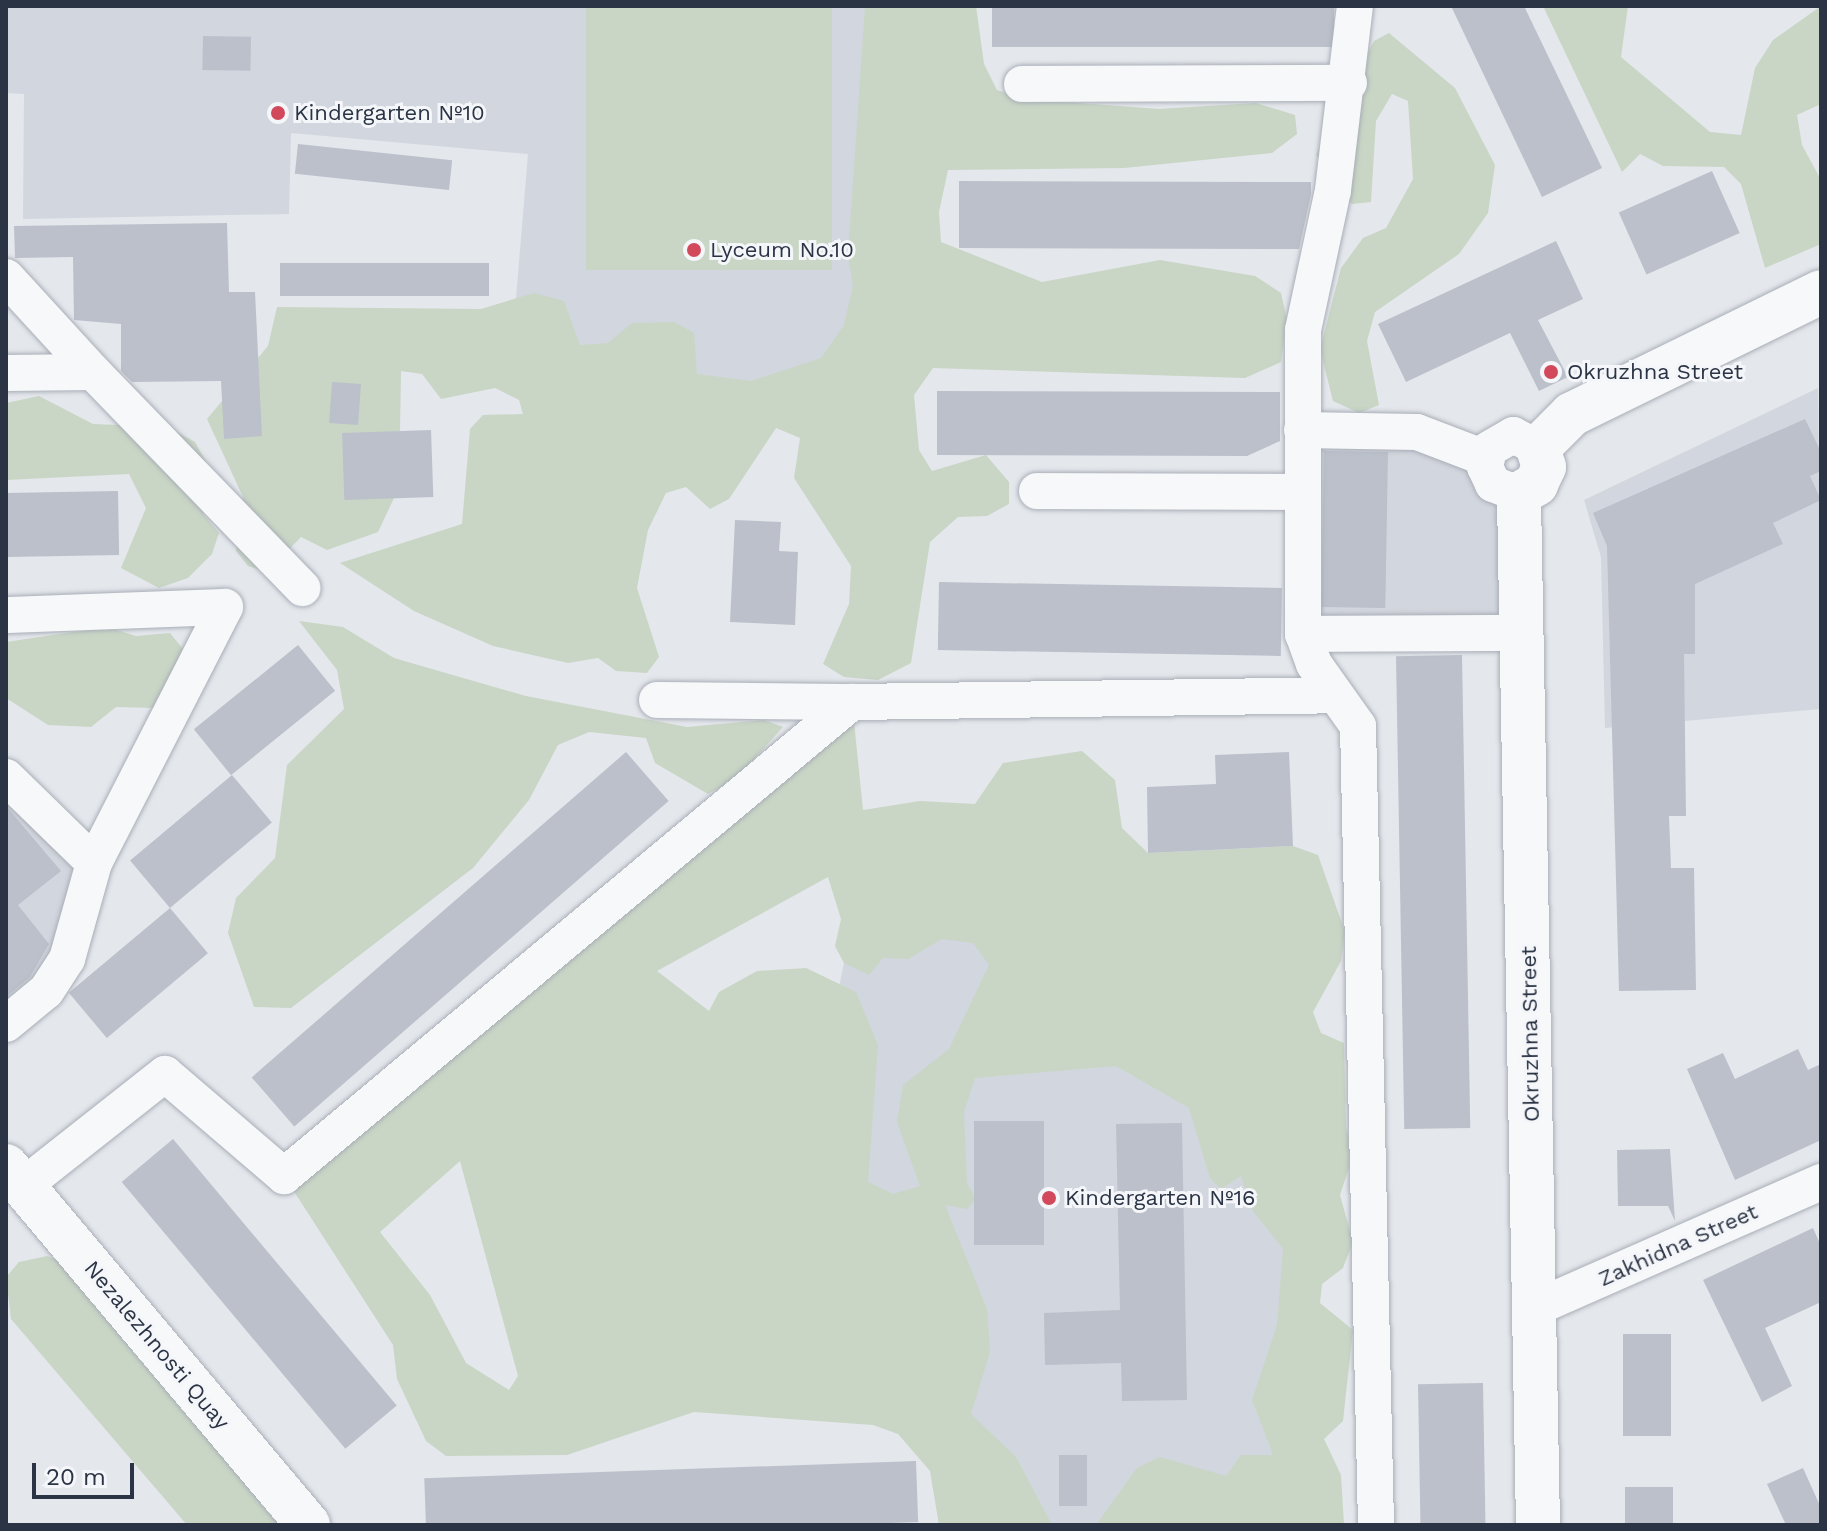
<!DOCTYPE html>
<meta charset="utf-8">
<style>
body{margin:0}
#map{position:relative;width:1827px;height:1531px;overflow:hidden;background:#e4e7ec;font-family:"Work Sans",sans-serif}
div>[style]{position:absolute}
.built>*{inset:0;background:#d2d6de}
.green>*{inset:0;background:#c9d6c5;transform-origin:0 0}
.building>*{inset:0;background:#bbc0ca;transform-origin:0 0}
.roads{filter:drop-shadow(0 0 2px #a9aeb7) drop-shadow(0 0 2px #a9aeb7)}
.minor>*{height:36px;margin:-18px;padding:0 18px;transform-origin:18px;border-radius:18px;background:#f7f8fa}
.tertiary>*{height:44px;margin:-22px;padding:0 22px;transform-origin:22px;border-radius:22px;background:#f7f8fa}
.dots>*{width:22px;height:22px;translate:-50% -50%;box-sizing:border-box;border:4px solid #f4f6f9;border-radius:50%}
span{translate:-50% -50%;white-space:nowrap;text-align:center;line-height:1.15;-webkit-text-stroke:6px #f4f6f9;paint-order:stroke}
.poi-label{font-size:22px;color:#2b3445}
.left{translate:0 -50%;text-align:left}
.street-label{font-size:22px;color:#2b3445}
.frame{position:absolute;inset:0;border:8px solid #2b3445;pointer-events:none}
.scale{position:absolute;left:32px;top:1463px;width:102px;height:36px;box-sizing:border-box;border:4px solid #2b3445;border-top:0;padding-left:10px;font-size:24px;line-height:28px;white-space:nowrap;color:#2b3445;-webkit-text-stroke:6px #f4f6f9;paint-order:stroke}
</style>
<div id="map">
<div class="built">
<i style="clip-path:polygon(6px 6px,887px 6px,855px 410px,512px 346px,528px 154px,291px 133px,289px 214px,23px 219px,24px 94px,6px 93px)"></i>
<i style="clip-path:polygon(1818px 388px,1821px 709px,1605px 728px,1601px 557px,1584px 500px)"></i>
<i style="clip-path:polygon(1310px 438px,1413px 438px,1476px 463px,1510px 501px,1514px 627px,1311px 626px)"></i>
<i style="clip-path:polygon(6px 778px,94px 863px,67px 959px,6px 1024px)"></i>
<i style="clip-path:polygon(1294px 854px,1308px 1525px,1045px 1525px,783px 1266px,865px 858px)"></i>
</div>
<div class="green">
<i style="left:586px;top:6px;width:246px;height:264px"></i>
<i style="clip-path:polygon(865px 6px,976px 6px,984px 64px,997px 90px,1025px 99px,1159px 109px,1256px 103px,1295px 115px,1297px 134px,1272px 153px,1124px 168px,948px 170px,939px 212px,941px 242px,1042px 282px,1160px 260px,1255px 276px,1281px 293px,1287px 320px,1281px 362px,1245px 378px,933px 368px,914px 395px,919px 450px,932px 471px,986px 455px,1009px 482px,1009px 504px,987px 516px,958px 517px,930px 542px,911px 663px,878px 680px,844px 677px,823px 664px,849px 604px,851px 566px,794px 478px,800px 438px,776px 428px,729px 499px,710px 509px,686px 487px,666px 493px,648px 530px,637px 588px,659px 657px,647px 673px,616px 671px,598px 658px,568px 663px,493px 646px,414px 611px,340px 563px,462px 524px,470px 429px,483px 415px,523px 414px,519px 400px,495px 388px,441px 399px,422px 374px,401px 371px,400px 431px,392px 432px,394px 498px,378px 532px,327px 550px,301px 537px,267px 572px,248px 566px,236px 551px,243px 497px,207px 419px,268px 346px,277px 307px,481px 309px,534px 293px,564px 301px,580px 345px,608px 343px,632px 323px,674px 322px,694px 333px,697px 374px,751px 381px,821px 358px,844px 325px,853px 286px,848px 255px)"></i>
<i style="clip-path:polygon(1543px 6px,1628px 6px,1621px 57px,1710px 132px,1741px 135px,1755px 68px,1773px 40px,1821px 6px,1821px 104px,1797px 115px,1802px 145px,1821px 180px,1821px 244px,1765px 268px,1741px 184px,1724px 167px,1663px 166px,1640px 154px,1622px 172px)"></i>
<i style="clip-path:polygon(1389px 33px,1455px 88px,1495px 165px,1488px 213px,1459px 254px,1375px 312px,1367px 341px,1379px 405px,1359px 413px,1333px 401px,1320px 349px,1341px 268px,1363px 238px,1386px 228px,1413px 179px,1408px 101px,1392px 94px,1376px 121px,1371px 202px,1352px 204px,1333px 190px,1316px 154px,1374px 41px)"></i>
<i style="clip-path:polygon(39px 396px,93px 424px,168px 427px,195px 442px,216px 480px,203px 514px,219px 533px,212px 554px,188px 578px,159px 588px,121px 568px,146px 508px,129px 474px,6px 480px,6px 403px)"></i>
<i style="clip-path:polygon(299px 621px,343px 627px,394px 658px,526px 696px,687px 727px,764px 720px,783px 727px,737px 778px,708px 794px,655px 763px,646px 738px,589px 732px,558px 745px,529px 800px,473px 868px,291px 1008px,254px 1007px,228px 933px,236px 898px,275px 858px,287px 765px,344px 709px,337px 670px)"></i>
<i style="clip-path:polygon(107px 627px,136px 636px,170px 633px,183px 649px,156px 708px,116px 707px,91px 727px,48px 725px,6px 698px,6px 642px)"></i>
<i style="clip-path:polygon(evenodd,852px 702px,863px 810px,920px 801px,975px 804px,1003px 763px,1082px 751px,1115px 780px,1122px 828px,1148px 853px,1293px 846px,1318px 855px,1345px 932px,1341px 961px,1313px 1012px,1321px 1033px,1344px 1043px,1346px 1128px,1354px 1153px,1340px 1195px,1353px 1242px,1343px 1268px,1322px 1284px,1320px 1303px,1353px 1330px,1343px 1421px,1324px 1439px,1341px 1475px,1344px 1525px,1096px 1525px,1137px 1468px,1160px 1457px,1226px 1476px,1241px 1455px,1273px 1455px,1252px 1400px,1277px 1325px,1283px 1249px,1253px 1211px,1241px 1176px,1221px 1189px,1210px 1178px,1189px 1108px,1116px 1066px,975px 1078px,964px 1112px,967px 1183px,976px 1199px,967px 1209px,945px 1205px,987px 1309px,990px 1352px,971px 1414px,1016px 1457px,1052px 1525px,939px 1525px,930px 1471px,898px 1434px,873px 1425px,694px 1412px,567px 1455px,446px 1456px,426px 1441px,397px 1379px,393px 1345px,284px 1176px,852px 702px,828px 877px,841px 919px,835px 946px,844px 963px,869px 975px,883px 958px,908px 959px,942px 939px,973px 943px,989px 965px,949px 1049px,903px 1085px,897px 1122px,920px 1186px,893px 1194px,868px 1182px,878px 1045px,856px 992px,806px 968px,757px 971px,719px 992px,709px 1011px,657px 971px,828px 877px,852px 702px,460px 1161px,518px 1376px,509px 1390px,466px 1363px,430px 1295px,380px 1232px,460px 1161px)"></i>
<i style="clip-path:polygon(47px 1256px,99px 1276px,309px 1525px,187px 1525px,11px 1319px,6px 1277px,19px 1262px)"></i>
</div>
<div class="building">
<i style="left:992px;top:6px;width:342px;height:41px"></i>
<i style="clip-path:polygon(1451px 6px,1524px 6px,1602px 168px,1542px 197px)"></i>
<i style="left:203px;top:36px;width:48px;height:34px;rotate:1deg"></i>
<i style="left:298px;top:144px;width:155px;height:30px;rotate:6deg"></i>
<i style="left:1712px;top:171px;width:68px;height:102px;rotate:66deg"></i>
<i style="clip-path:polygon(959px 181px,1311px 182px,1311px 194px,1299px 249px,959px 248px)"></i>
<i style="clip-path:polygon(227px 223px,229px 292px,255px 292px,262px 436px,224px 439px,221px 381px,132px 382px,121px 371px,121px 324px,74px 320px,73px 257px,15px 258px,14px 226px)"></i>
<i style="clip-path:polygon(1556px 241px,1583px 299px,1538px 320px,1568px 377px,1539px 391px,1510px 333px,1406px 382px,1378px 324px)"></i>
<i style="left:489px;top:263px;width:33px;height:209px;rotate:90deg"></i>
<i style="left:332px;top:382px;width:29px;height:41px;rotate:4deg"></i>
<i style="clip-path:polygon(937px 391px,1280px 392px,1280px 441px,1247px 456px,937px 455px)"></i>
<i style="clip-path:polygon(1805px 419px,1821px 452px,1821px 471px,1810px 476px,1821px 500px,1773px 523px,1783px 544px,1695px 584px,1695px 654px,1684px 654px,1686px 816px,1669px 816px,1671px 868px,1694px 868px,1696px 990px,1619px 991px,1607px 546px,1593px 513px)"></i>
<i style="left:431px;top:430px;width:67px;height:89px;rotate:88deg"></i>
<i style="left:1324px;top:451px;width:64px;height:156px;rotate:1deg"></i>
<i style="left:118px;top:491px;width:64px;height:112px;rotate:89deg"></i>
<i style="clip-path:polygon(735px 520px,781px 522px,779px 551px,798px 552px,795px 625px,730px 622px)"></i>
<i style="left:939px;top:582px;width:343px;height:68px;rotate:1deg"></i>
<i style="left:298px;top:645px;width:59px;height:134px;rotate:51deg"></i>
<i style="left:1462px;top:655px;width:473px;height:66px;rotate:89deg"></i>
<i style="left:626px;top:752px;width:65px;height:496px;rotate:49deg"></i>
<i style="clip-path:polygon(1289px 752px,1293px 846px,1148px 853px,1147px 787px,1216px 784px,1215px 755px)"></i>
<i style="left:232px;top:775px;width:62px;height:133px;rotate:50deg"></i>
<i style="clip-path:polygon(6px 806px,61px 871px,18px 905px,49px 944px,30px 977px,6px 997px)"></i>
<i style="left:170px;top:908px;width:59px;height:132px;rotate:50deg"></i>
<i style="clip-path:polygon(1798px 1049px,1808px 1070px,1821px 1064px,1821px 1140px,1735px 1180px,1687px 1069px,1723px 1053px,1735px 1079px)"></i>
<i style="left:974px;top:1121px;width:70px;height:124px"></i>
<i style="clip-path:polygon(1182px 1123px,1187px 1400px,1122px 1401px,1121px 1363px,1045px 1365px,1044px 1313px,1120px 1310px,1116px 1124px)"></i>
<i style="left:173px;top:1139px;width:348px;height:67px;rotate:50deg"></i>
<i style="clip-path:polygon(1670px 1149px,1675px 1221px,1668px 1206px,1618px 1206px,1617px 1150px)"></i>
<i style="clip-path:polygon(1813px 1228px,1821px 1246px,1821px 1302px,1765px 1328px,1792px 1386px,1762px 1402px,1703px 1280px)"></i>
<i style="left:1623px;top:1334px;width:48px;height:102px"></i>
<i style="left:1483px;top:1383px;width:142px;height:65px;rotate:89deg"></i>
<i style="left:1059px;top:1455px;width:28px;height:51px"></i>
<i style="left:916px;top:1461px;width:61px;height:492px;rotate:88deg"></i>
<i style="clip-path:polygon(1803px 1468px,1821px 1508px,1821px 1525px,1786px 1525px,1767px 1484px)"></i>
<i style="left:1625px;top:1487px;width:48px;height:38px"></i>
</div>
<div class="roads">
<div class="minor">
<i style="left:1022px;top:84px;width:327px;rotate:-0.2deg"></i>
<i style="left:6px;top:277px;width:129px;rotate:47.5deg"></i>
<i style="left:6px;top:373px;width:87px;rotate:-0.7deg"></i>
<i style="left:93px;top:372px;width:301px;rotate:45.9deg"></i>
<i style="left:1302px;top:430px;width:115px;rotate:1deg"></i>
<i style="left:1417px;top:432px;width:73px;rotate:20.9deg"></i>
<i style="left:1037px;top:491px;width:265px;rotate:0.2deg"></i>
<i style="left:1519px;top:494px;width:28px;rotate:-159deg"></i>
<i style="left:1493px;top:484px;width:19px;rotate:-115deg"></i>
<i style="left:1485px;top:467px;width:18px;rotate:-77deg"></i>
<i style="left:1489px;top:449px;width:28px;rotate:-30deg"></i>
<i style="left:1513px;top:435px;width:28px;rotate:27deg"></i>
<i style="left:6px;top:615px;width:219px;rotate:-2.1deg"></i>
<i style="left:225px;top:607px;width:288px;rotate:117.1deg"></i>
<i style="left:94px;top:863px;width:100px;rotate:105.7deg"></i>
<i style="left:67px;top:959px;width:38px;rotate:123deg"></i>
<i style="left:46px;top:991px;width:52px;rotate:140.5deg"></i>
<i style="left:1303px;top:634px;width:304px;rotate:-90deg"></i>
<i style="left:1303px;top:330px;width:143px;rotate:-77.9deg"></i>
<i style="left:1333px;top:190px;width:185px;rotate:-83.2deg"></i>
<i style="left:657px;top:700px;width:195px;rotate:0.6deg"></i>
<i style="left:6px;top:777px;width:123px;rotate:44.3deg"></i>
<i style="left:23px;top:1186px;width:181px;rotate:-38.3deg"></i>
<i style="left:165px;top:1074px;width:157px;rotate:40.6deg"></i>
<i style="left:284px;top:1176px;width:740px;rotate:-39.85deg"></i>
<i style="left:852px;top:702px;width:482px;rotate:-0.8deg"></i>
<i style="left:1535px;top:1308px;width:313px;rotate:-23.8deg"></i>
<i style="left:1376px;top:1525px;width:799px;rotate:-91.29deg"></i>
<i style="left:1358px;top:726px;width:76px;rotate:-125.4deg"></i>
<i style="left:1314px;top:664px;width:32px;rotate:-110deg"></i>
<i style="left:1303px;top:634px;width:220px;rotate:-0.3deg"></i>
</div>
<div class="tertiary">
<i style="left:6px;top:1166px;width:469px;rotate:49.9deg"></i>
<i style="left:1538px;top:1525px;width:1031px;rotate:-91.06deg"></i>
<i style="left:1519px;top:494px;width:20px;rotate:-30deg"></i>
<i style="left:1536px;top:484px;width:19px;rotate:-65deg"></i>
<i style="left:1544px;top:467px;width:20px;rotate:-108deg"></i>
<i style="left:1538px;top:448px;width:48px;rotate:-45deg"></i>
<i style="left:1572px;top:414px;width:277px;rotate:-26.1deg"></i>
</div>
</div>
<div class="dots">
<i style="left:278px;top:113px;background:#d1495b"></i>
<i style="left:694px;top:250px;background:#d1495b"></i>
<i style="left:1551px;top:372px;background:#d1495b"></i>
<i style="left:1049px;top:1198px;background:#d1495b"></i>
</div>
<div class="poi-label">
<span class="left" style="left:294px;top:113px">Kindergarten №10</span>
<span class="left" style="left:710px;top:250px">Lyceum No.10</span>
<span class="left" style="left:1567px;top:372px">Okruzhna Street</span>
<span class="left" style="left:1065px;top:1198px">Kindergarten №16</span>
</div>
<div class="street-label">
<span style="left:1530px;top:1034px;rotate:-91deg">Okruzhna Street</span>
<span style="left:1678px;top:1245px;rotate:-24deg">Zakhidna Street</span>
<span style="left:157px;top:1345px;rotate:50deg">Nezalezhnosti Quay</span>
</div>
<div class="frame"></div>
<div class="scale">20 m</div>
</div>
